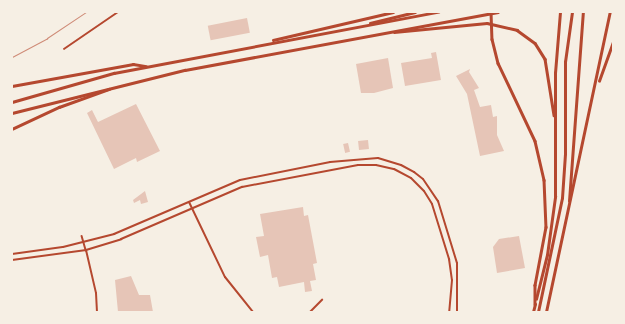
<!DOCTYPE html>
<style>
body{margin:0}
#map{position:relative;width:625px;height:324px;overflow:hidden;background:#f6efe4;font-family:Manrope,sans-serif}
div>[style]{position:absolute}
.building>*{inset:0;background:#e6c5b7;transform-origin:0 0}
.minor>*{height:1.5px;margin:-0.75px;padding:0 0.75px;transform-origin:0.75px;border-radius:0.75px;background:#b5482f}
.tertiary>*{height:2px;margin:-1px;padding:0 1px;transform-origin:1px;border-radius:1px;background:#b5482f}
.motorway>*{height:2.5px;margin:-1.25px;padding:0 1.25px;transform-origin:1.25px;border-radius:1.25px;background:#b5482f}
.rail>*{height:1px;margin:-0.5px;padding:0 0.5px;transform-origin:0.5px;border-radius:0.5px;background:#cf8b77}
span{translate:-50% -50%;white-space:nowrap;text-align:center;line-height:1.15;-webkit-text-stroke:3px #f6efe4;paint-order:stroke}
.frame{position:absolute;inset:0;border:13px solid #f6efe4;pointer-events:none}
</style>
<div id="map">
<div class="building">
<i style="left:247px;top:18px;width:15px;height:40px;rotate:79deg"></i>
<i style="clip-path:polygon(436px 52px,441px 80px,405px 86px,401px 63px,432px 58px,431px 53px)"></i>
<i style="clip-path:polygon(388px 58px,393px 88px,374px 93px,361px 93px,356px 64px)"></i>
<i style="clip-path:polygon(470px 69px,469px 72px,479px 88px,474px 90px,480px 107px,491px 105px,493px 117px,497px 116px,497px 135px,504px 151px,480px 156px,467px 94px,456px 76px)"></i>
<i style="clip-path:polygon(136px 104px,160px 151px,137px 162px,136px 158px,114px 169px,87px 113px,92px 110px,98px 122px)"></i>
<i style="left:368px;top:140px;width:9px;height:10px;rotate:84deg"></i>
<i style="left:348px;top:143px;width:9px;height:5px;rotate:77deg"></i>
<i style="clip-path:polygon(145px 191px,148px 202px,141px 204px,140px 200px,134px 203px,133px 200px)"></i>
<i style="clip-path:polygon(303px 207px,304px 216px,308px 215px,317px 263px,313px 264px,316px 280px,310px 281px,312px 291px,305px 292px,304px 282px,279px 287px,277px 277px,272px 278px,268px 255px,260px 257px,256px 237px,264px 236px,260px 214px)"></i>
<i style="clip-path:polygon(519px 236px,525px 268px,497px 273px,493px 247px,499px 239px)"></i>
<i style="clip-path:polygon(131px 276px,139px 295px,150px 295px,153px 312px,118px 312px,115px 280px)"></i>
</div>
<div class="minor">
<i style="left:64px;top:49px;width:65px;rotate:-34.4deg"></i>
<i style="left:82px;top:236px;width:15px;rotate:74deg"></i>
<i style="left:310px;top:312px;width:17px;rotate:-45deg"></i>
</div>
<div class="tertiary">
<i style="left:189px;top:202px;width:83px;rotate:64.4deg"></i>
<i style="left:225px;top:277px;width:45px;rotate:51.3deg"></i>
<i style="left:86px;top:250px;width:44px;rotate:76.9deg"></i>
<i style="left:96px;top:293px;width:19px;rotate:87deg"></i>
<i style="left:12px;top:254px;width:51px;rotate:-7.8deg"></i>
<i style="left:63px;top:247px;width:53px;rotate:-14.3deg"></i>
<i style="left:114px;top:234px;width:137px;rotate:-23.2deg"></i>
<i style="left:240px;top:180px;width:92px;rotate:-11.3deg"></i>
<i style="left:330px;top:162px;width:48px;rotate:-4.8deg"></i>
<i style="left:378px;top:158px;width:24px;rotate:17deg"></i>
<i style="left:401px;top:165px;width:15px;rotate:28deg"></i>
<i style="left:414px;top:172px;width:11px;rotate:38deg"></i>
<i style="left:423px;top:179px;width:27px;rotate:56deg"></i>
<i style="left:438px;top:201px;width:65px;rotate:73deg"></i>
<i style="left:457px;top:263px;width:49px;rotate:90deg"></i>
<i style="left:12px;top:260px;width:75px;rotate:-7.7deg"></i>
<i style="left:86px;top:250px;width:37px;rotate:-17deg"></i>
<i style="left:121px;top:239px;width:132px;rotate:-23.3deg"></i>
<i style="left:242px;top:187px;width:118px;rotate:-10.7deg"></i>
<i style="left:358px;top:165px;width:18px"></i>
<i style="left:376px;top:165px;width:18px;rotate:13deg"></i>
<i style="left:394px;top:169px;width:19px;rotate:28deg"></i>
<i style="left:411px;top:178px;width:18px;rotate:45deg"></i>
<i style="left:424px;top:191px;width:15px;rotate:58deg"></i>
<i style="left:432px;top:204px;width:58px;rotate:72.8deg"></i>
<i style="left:449px;top:259px;width:21px;rotate:82deg"></i>
<i style="left:452px;top:280px;width:32px;rotate:95deg"></i>
</div>
<div class="motorway">
<i style="left:491px;top:12px;width:27px;rotate:88deg"></i>
<i style="left:492px;top:39px;width:25px;rotate:76deg"></i>
<i style="left:498px;top:63px;width:86px;rotate:64.6deg"></i>
<i style="left:535px;top:141px;width:40px;rotate:77deg"></i>
<i style="left:544px;top:180px;width:47px;rotate:87.6deg"></i>
<i style="left:546px;top:227px;width:59px;rotate:100.7deg"></i>
<i style="left:535px;top:285px;width:19px;rotate:90deg"></i>
<i style="left:370px;top:23px;width:46px;rotate:-13.7deg"></i>
<i style="left:394px;top:32px;width:93px;rotate:-5.5deg"></i>
<i style="left:487px;top:23px;width:31px;rotate:13deg"></i>
<i style="left:517px;top:30px;width:22px;rotate:36deg"></i>
<i style="left:535px;top:43px;width:19px;rotate:58deg"></i>
<i style="left:545px;top:59px;width:57px;rotate:80.9deg"></i>
<i style="left:273px;top:40px;width:123px;rotate:-13.1deg"></i>
<i style="left:599px;top:81px;width:41px;rotate:-70.3deg"></i>
<i style="left:12px;top:86px;width:123px;rotate:-10.3deg"></i>
<i style="left:133px;top:64px;width:13px;rotate:9deg"></i>
<i style="left:12px;top:102px;width:106px;rotate:-15.9deg"></i>
<i style="left:114px;top:73px;width:330px;rotate:-10.7deg"></i>
<i style="left:12px;top:113px;width:178px;rotate:-14deg"></i>
<i style="left:185px;top:70px;width:318px;rotate:-10.5deg"></i>
<i style="left:12px;top:129px;width:52px;rotate:-25.1deg"></i>
<i style="left:59px;top:107px;width:53px;rotate:-19.8deg"></i>
<i style="left:569px;top:201px;width:190px;rotate:-85.8deg"></i>
<i style="left:536px;top:299px;width:45px;rotate:-76deg"></i>
<i style="left:547px;top:255px;width:59px;rotate:-82.1deg"></i>
<i style="left:555px;top:197px;width:124px;rotate:-90deg"></i>
<i style="left:555px;top:73px;width:61px;rotate:-85.3deg"></i>
<i style="left:533px;top:312px;width:8px;rotate:-76deg"></i>
<i style="left:538px;top:312px;width:116px;rotate:-78.1deg"></i>
<i style="left:562px;top:198px;width:44px;rotate:-86.1deg"></i>
<i style="left:565px;top:154px;width:92px;rotate:-90deg"></i>
<i style="left:565px;top:62px;width:50px;rotate:-82deg"></i>
<i style="left:546px;top:312px;width:307px;rotate:-78deg"></i>
</div>
<div class="rail">
<i style="left:12px;top:57px;width:40px;rotate:-28deg"></i>
<i style="left:47px;top:38px;width:47px;rotate:-33.7deg"></i>
</div>
<div class="frame"></div>
</div>
